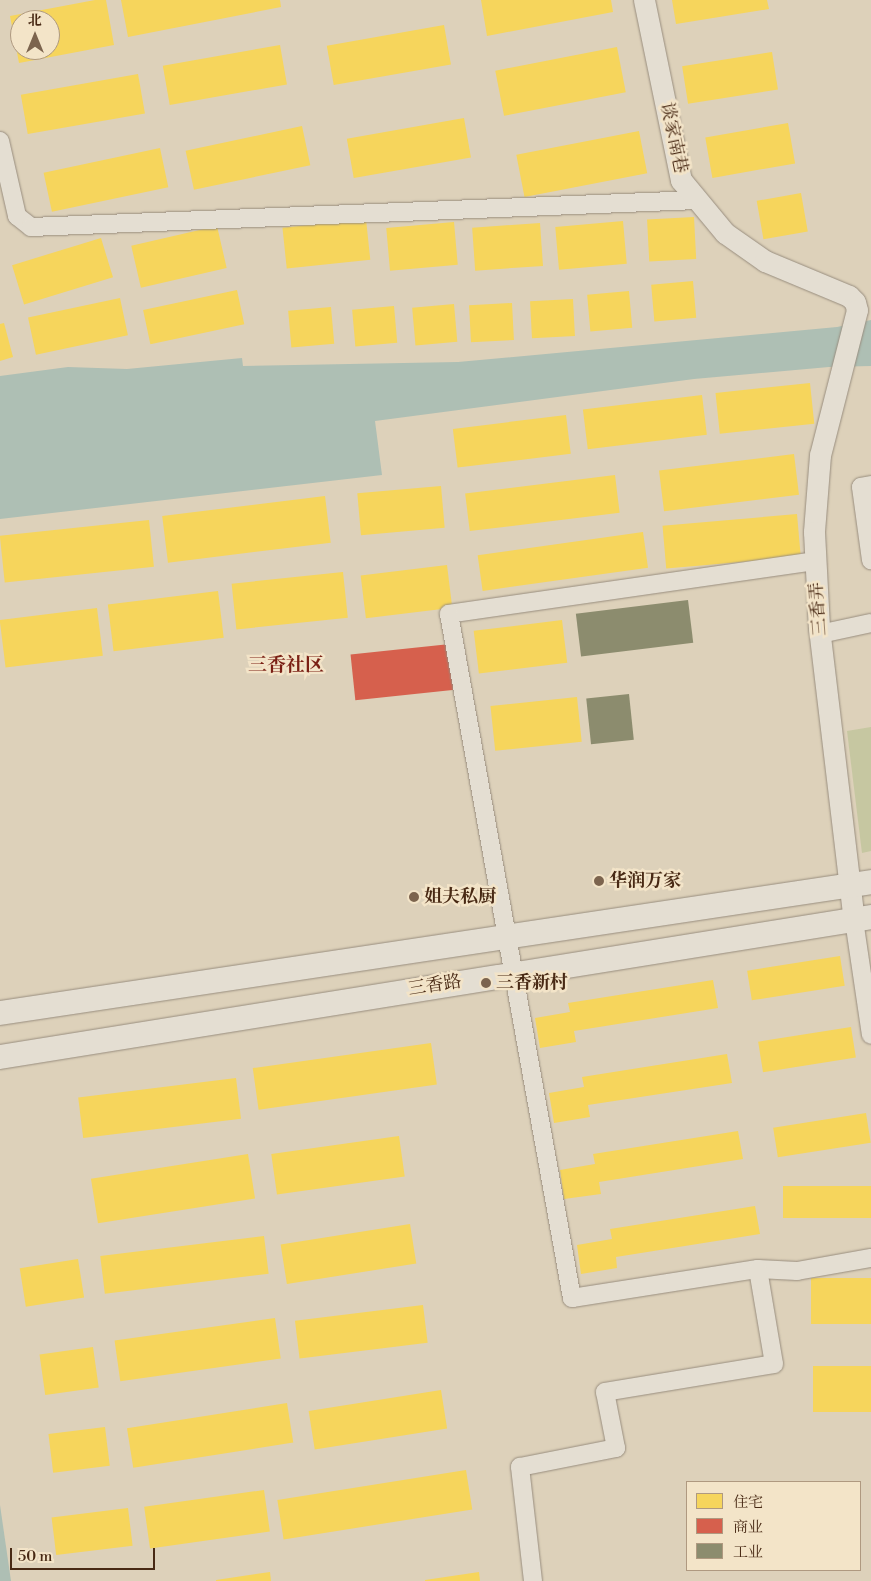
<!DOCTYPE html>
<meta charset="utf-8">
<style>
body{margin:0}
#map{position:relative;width:871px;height:1581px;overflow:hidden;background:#ddd1ba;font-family:"Libre Bodoni","Noto Serif SC",serif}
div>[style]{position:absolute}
.green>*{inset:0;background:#c6c7a1}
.water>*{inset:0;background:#aebfb4}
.homes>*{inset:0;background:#f6d55c;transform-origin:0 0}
.shops>*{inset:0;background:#d6604d;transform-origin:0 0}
.industry>*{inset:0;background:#8c8c6e;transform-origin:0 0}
.roads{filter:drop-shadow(0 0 1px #988d7e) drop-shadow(0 0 1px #988d7e)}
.minor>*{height:18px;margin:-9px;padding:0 9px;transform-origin:9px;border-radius:9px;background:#e4ded2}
.tertiary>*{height:21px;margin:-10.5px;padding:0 10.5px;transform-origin:10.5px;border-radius:10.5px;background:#e4ded2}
.secondary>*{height:24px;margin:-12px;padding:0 12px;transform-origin:12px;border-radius:12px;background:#e4ded2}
.dots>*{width:14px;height:14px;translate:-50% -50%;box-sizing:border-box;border:2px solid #f3e4c8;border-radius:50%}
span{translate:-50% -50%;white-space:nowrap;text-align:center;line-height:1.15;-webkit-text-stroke:5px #f3e4c8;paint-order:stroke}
.street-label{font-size:18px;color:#482914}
.poi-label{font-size:18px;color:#482914;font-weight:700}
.left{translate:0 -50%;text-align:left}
.neighbourhood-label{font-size:19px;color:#7a1f14;font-weight:700}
.legend{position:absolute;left:686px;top:1481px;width:175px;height:90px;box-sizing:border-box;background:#f3e4c8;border:1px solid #af9980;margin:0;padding:6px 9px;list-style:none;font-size:15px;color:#482914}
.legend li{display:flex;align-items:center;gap:10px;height:25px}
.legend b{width:25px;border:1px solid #af9980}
.north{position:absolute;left:10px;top:10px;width:50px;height:50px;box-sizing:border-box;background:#f3e4c8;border:1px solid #af9980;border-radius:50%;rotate:0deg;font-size:14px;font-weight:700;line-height:20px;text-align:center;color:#482914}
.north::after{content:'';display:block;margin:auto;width:18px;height:22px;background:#7c644e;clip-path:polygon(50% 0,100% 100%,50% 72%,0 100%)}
.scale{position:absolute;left:10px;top:1548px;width:145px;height:22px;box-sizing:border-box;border:2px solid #482914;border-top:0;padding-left:6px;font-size:15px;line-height:18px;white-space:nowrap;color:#482914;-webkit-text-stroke:4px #f3e4c8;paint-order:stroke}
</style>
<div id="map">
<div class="green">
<i style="clip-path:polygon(871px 727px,871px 851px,862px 853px,847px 731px)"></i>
</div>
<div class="water">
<i style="clip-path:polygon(871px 320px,871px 366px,829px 367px,694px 379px,375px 421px,382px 475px,0 519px,0 376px,68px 367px,127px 369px,242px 358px,243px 366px,458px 362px,837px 327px)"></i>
<i style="clip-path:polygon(0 1505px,11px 1581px,0 1581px)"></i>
</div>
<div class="homes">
<i style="clip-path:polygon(evenodd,95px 0,106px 0,114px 45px,19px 63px,10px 16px,95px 0,20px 20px,50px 20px,50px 50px,20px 50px,20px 20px)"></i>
<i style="clip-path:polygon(121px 0,280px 0,281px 7px,128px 37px)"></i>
<i style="clip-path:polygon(481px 0,611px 0,613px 12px,487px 36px)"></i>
<i style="clip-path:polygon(672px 0,767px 0,769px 9px,676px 24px)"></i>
<i style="left:444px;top:25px;width:40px;height:119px;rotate:80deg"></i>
<i style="left:280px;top:45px;width:40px;height:119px;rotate:80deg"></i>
<i style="left:617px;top:47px;width:46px;height:124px;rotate:79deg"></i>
<i style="left:772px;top:52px;width:38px;height:91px;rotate:81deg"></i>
<i style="left:138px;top:74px;width:40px;height:119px;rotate:80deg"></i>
<i style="left:464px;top:118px;width:40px;height:119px;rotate:80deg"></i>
<i style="left:788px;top:123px;width:41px;height:84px;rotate:80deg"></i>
<i style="left:302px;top:126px;width:40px;height:119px;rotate:78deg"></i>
<i style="left:639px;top:131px;width:43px;height:125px;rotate:79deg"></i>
<i style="left:160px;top:148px;width:40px;height:119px;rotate:78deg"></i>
<i style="left:801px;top:193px;width:39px;height:45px;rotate:80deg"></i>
<i style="left:694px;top:217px;width:42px;height:47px;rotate:87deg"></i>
<i style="left:366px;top:219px;width:41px;height:84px;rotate:84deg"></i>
<i style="left:623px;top:221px;width:43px;height:68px;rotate:85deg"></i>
<i style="left:454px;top:222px;width:43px;height:68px;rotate:85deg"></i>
<i style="left:540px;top:223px;width:43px;height:68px;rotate:86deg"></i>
<i style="left:217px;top:226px;width:43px;height:88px;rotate:77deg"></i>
<i style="left:101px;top:238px;width:41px;height:93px;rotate:73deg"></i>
<i style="left:693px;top:281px;width:37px;height:42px;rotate:85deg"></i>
<i style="left:237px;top:290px;width:35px;height:96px;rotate:78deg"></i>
<i style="left:629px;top:291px;width:37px;height:42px;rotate:85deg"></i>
<i style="left:120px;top:298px;width:38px;height:94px;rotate:78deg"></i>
<i style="left:573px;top:299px;width:37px;height:43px;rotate:87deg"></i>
<i style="left:512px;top:303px;width:37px;height:43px;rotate:87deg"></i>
<i style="left:454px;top:304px;width:38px;height:42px;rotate:85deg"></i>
<i style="left:394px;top:306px;width:37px;height:42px;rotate:85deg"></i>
<i style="left:331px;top:307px;width:37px;height:43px;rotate:85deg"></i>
<i style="clip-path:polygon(4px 323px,13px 357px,0 361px,0 324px)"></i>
<i style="left:810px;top:383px;width:41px;height:95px;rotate:84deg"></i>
<i style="left:702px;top:395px;width:40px;height:120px;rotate:83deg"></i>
<i style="left:566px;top:415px;width:39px;height:114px;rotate:83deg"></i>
<i style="left:794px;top:454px;width:41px;height:136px;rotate:83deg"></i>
<i style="left:615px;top:475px;width:38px;height:151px;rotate:83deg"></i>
<i style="left:441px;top:486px;width:42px;height:84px;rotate:85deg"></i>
<i style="left:325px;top:496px;width:47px;height:164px;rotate:83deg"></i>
<i style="left:797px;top:514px;width:43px;height:135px;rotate:85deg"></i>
<i style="left:149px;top:520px;width:47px;height:150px;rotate:84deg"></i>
<i style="left:643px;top:532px;width:36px;height:167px;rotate:82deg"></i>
<i style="left:447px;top:565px;width:43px;height:87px;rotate:83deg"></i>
<i style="left:343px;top:572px;width:46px;height:112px;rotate:84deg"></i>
<i style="left:218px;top:591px;width:47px;height:111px;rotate:83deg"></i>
<i style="left:97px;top:608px;width:48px;height:98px;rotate:83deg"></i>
<i style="left:562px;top:620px;width:43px;height:89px;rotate:83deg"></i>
<i style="left:577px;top:697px;width:45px;height:87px;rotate:84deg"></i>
<i style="left:840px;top:956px;width:30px;height:94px;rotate:81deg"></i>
<i style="clip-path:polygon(713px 980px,718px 1008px,574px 1031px,576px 1042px,540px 1048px,535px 1018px,570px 1012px,568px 1003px)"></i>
<i style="left:851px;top:1027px;width:31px;height:94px;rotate:81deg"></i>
<i style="left:431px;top:1043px;width:42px;height:180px;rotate:82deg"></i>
<i style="clip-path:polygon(727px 1054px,732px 1083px,588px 1105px,590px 1117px,554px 1123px,549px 1093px,584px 1087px,582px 1077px)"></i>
<i style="left:236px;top:1078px;width:41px;height:159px;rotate:83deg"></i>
<i style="left:866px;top:1113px;width:30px;height:94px;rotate:81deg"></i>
<i style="clip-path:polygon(738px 1131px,743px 1159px,599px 1182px,601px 1194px,564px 1199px,560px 1170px,595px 1164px,593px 1154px)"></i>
<i style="left:399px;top:1136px;width:41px;height:129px;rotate:82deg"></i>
<i style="left:248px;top:1154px;width:45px;height:159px;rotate:81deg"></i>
<i style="left:871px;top:1186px;width:32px;height:88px;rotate:90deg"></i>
<i style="clip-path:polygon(755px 1206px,760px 1234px,616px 1257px,617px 1268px,581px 1274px,577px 1245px,612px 1239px,610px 1229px)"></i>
<i style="left:410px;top:1224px;width:40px;height:131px;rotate:81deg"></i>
<i style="left:264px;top:1236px;width:38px;height:165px;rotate:83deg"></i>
<i style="left:78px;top:1259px;width:39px;height:59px;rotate:81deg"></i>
<i style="left:871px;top:1278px;width:46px;height:60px;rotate:90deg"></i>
<i style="left:423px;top:1305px;width:38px;height:129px;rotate:83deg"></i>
<i style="left:275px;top:1318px;width:41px;height:162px;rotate:82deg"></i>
<i style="left:93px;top:1347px;width:41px;height:54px;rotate:82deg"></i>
<i style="left:871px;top:1366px;width:46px;height:58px;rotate:90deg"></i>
<i style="left:441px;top:1390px;width:39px;height:134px;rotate:81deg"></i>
<i style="left:287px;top:1403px;width:40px;height:162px;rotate:81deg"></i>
<i style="left:105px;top:1427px;width:39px;height:57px;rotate:83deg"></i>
<i style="left:466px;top:1470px;width:40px;height:191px;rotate:81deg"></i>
<i style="left:264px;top:1490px;width:42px;height:121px;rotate:82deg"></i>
<i style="left:128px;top:1508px;width:38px;height:77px;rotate:83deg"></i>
<i style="clip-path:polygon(270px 1572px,271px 1581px,216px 1581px,216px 1580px)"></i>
<i style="clip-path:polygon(479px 1572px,480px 1581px,425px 1581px,425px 1580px)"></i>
</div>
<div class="shops">
<i style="left:450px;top:644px;width:46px;height:100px;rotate:84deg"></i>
</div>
<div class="industry">
<i style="left:688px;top:600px;width:43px;height:113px;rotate:83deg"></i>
<i style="left:629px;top:694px;width:46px;height:43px;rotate:84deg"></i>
</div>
<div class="roads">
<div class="minor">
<i style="left:0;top:141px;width:77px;rotate:77.2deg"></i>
<i style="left:17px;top:216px;width:18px;rotate:38deg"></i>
<i style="left:31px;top:227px;width:668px;rotate:-2.32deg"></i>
<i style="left:871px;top:485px;width:10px;rotate:169deg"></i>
<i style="left:861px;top:487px;width:74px;rotate:82.2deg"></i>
<i style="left:816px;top:561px;width:371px;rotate:171.8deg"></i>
<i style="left:449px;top:614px;width:695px;rotate:79.81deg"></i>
<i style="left:572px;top:1298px;width:188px;rotate:-8.9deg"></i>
<i style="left:758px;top:1269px;width:39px;rotate:3deg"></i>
<i style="left:797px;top:1271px;width:75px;rotate:-10deg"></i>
<i style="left:820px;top:634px;width:52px;rotate:-12.2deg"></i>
<i style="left:854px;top:920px;width:116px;rotate:81.6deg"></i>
<i style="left:533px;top:1581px;width:115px;rotate:-96.5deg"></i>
<i style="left:520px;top:1467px;width:98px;rotate:-11.2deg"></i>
<i style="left:616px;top:1448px;width:57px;rotate:-101.1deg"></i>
<i style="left:605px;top:1392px;width:171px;rotate:-9.4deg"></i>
<i style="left:774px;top:1364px;width:96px;rotate:-99.6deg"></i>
</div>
<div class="tertiary">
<i style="left:644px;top:0;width:184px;rotate:78.4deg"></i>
<i style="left:681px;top:180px;width:69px;rotate:50.3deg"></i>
<i style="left:725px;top:233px;width:49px;rotate:35deg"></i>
<i style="left:765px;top:261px;width:91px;rotate:22.6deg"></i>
<i style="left:849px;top:296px;width:8px;rotate:45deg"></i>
<i style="left:855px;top:302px;width:8px;rotate:76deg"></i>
<i style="left:857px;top:310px;width:150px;rotate:104.3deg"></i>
<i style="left:820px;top:455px;width:77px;rotate:94.5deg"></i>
<i style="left:814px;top:532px;width:96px;rotate:87deg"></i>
<i style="left:819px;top:628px;width:294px;rotate:83.2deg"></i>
</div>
<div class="secondary">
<i style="left:0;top:1013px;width:881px;rotate:-8.55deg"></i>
<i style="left:0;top:1057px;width:882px;rotate:-9.13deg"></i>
</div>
</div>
<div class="dots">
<i style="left:599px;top:881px;background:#7c644e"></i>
<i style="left:414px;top:897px;background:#7c644e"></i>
<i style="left:486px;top:983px;background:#7c644e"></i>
</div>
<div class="street-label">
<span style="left:673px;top:138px;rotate:78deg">谈家南巷</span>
<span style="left:819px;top:609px;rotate:-94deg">三香弄</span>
<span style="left:435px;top:986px;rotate:-9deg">三香路</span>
</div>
<div class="poi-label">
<span class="left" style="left:609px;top:881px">华润万家</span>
<span class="left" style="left:424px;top:897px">姐夫私厨</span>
<span class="left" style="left:496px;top:983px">三香新村</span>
</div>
<div class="neighbourhood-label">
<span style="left:286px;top:666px">三香社区</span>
</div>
<ul class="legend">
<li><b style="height:14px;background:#f6d55c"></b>住宅</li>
<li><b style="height:14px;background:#d6604d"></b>商业</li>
<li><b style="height:14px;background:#8c8c6e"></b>工业</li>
</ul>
<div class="north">北</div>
<div class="scale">50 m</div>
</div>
